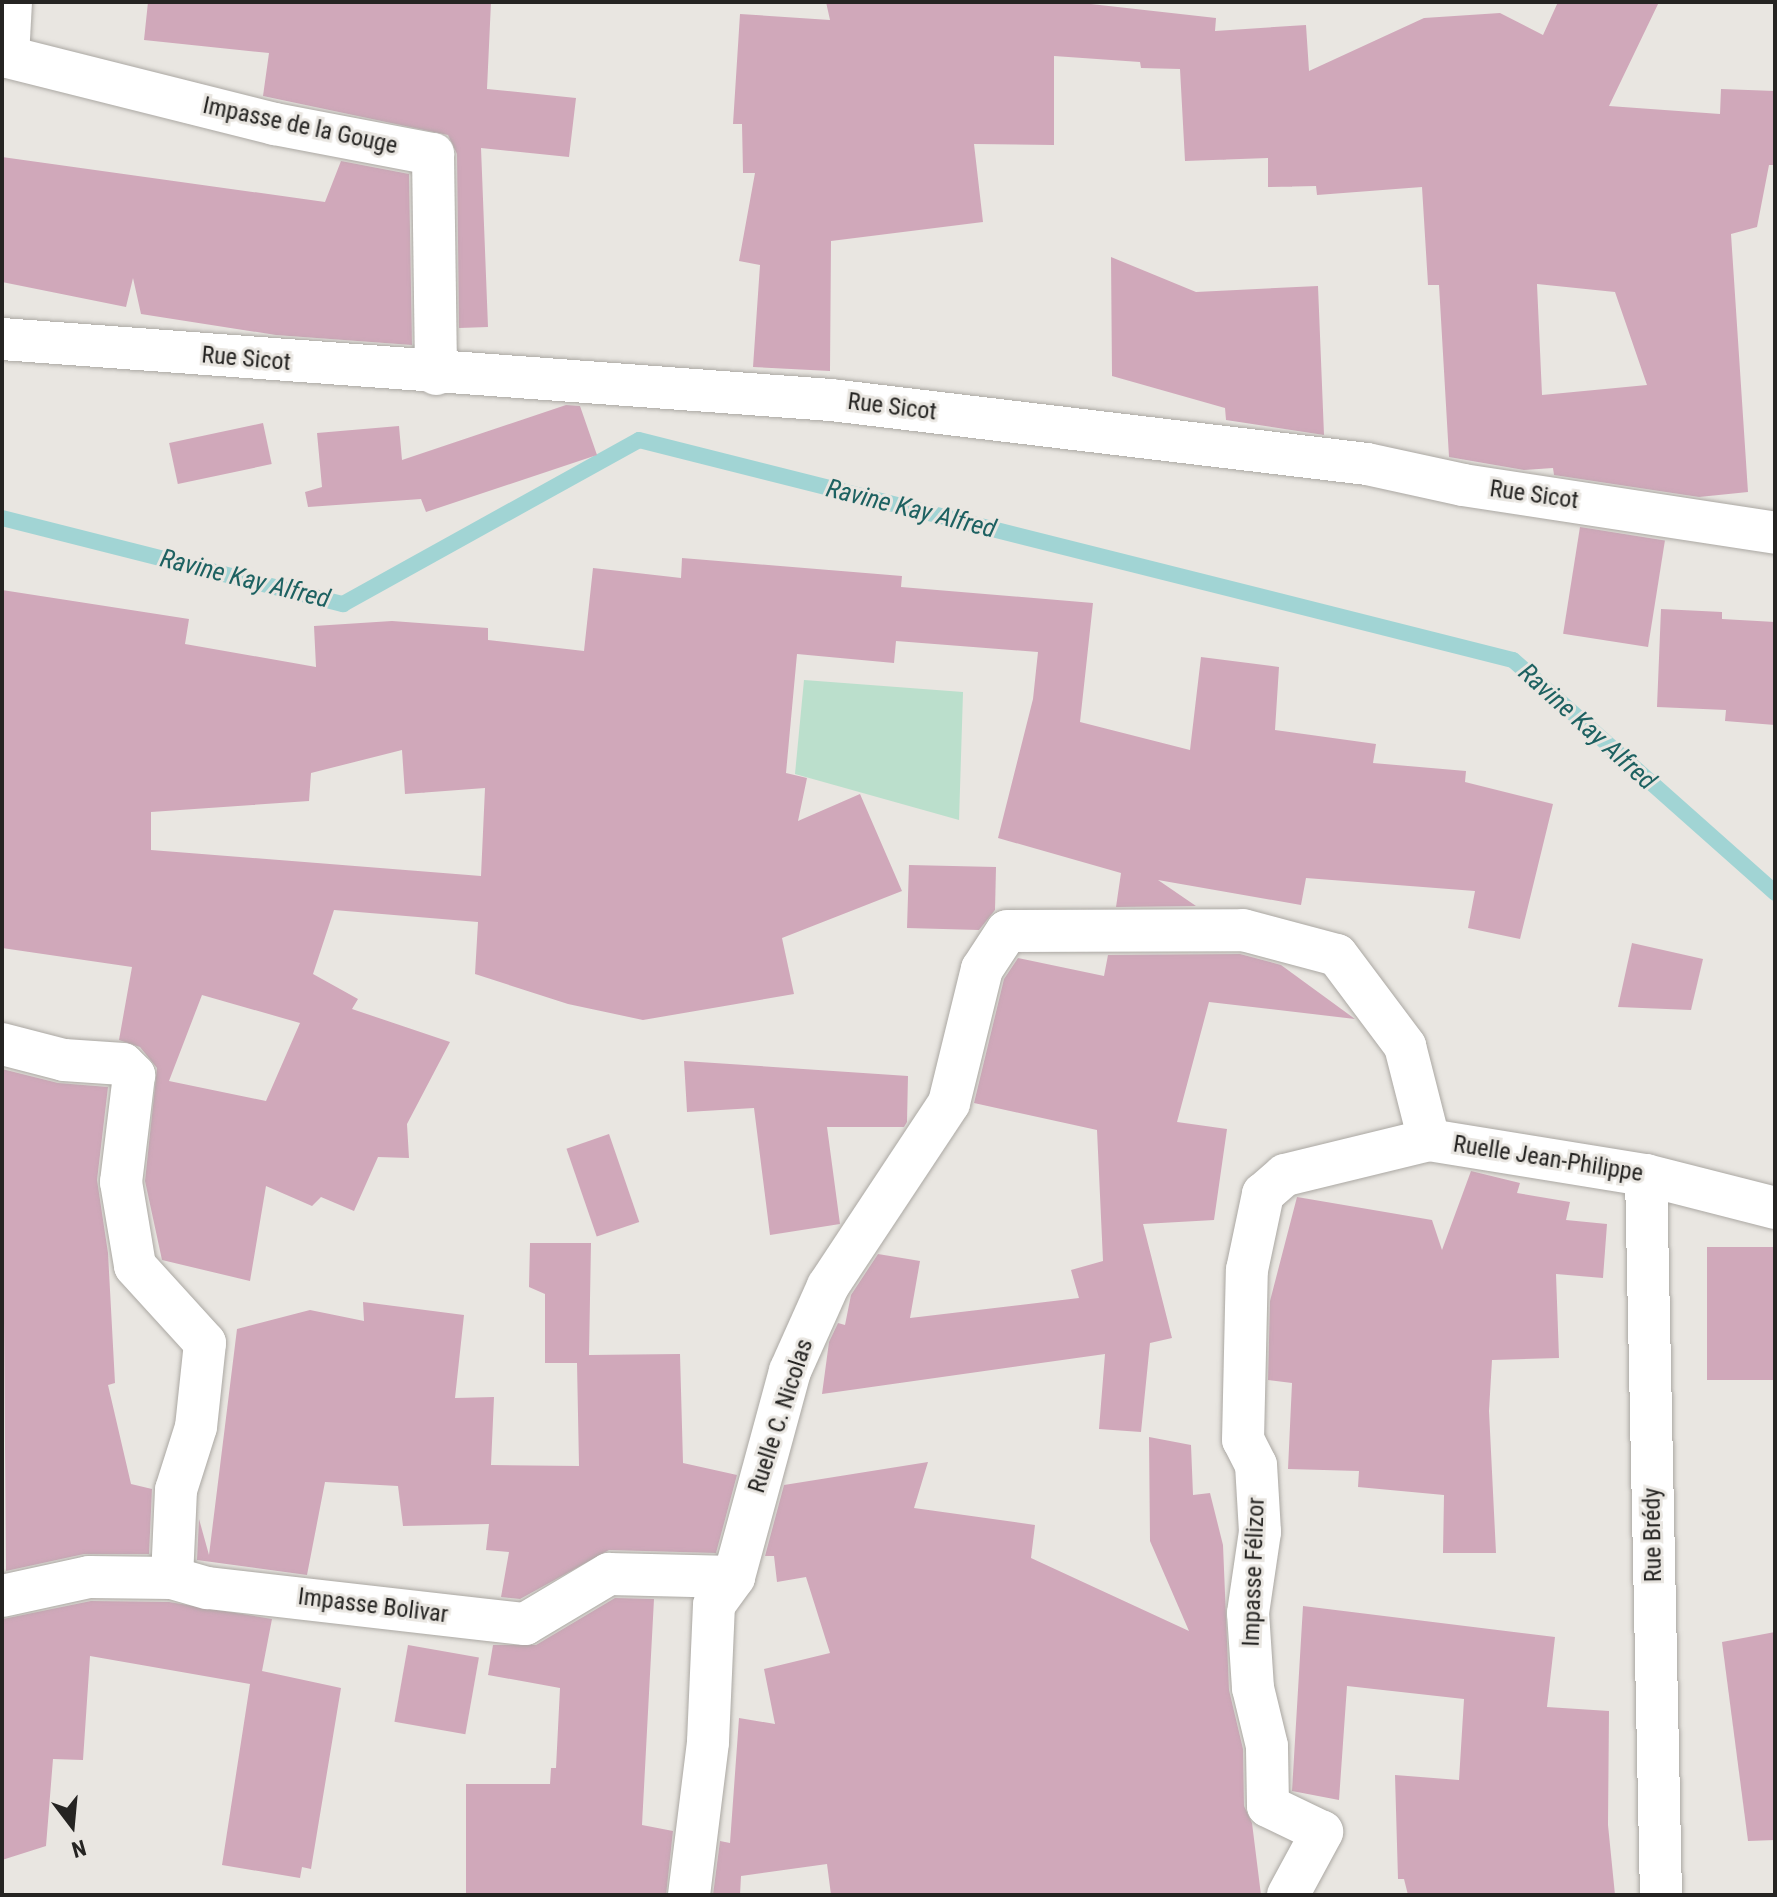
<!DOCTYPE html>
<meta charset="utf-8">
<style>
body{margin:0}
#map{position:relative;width:1777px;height:1897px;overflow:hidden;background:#e9e6e1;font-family:"Roboto Condensed",sans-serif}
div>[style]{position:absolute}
.green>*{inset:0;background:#bbdfcc}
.stream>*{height:16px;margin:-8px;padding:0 8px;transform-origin:8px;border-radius:8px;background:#a1d4d4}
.building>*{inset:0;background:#d0a8ba;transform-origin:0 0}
.roads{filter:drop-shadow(0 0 2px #aba8a3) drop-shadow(0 0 2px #aba8a3)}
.minor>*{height:42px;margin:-21px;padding:0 21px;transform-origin:21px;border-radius:21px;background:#fff}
span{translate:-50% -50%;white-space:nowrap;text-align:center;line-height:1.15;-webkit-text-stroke:6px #e9e6e1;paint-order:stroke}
.street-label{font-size:24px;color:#252422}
.water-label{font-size:26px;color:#1d6161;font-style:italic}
.frame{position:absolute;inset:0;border:4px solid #252422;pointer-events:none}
.north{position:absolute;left:32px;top:1785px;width:80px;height:80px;-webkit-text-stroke:6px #e9e6e1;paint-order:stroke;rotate:164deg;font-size:22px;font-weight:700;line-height:32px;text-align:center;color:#252422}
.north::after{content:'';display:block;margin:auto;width:28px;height:36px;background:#252422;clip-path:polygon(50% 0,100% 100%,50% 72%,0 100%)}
</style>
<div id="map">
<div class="green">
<i style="clip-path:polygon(804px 680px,963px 692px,959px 820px,795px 774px)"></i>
</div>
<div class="stream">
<i style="left:2px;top:518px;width:352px;rotate:14.2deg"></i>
<i style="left:343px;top:604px;width:338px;rotate:-29deg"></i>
<i style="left:639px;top:440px;width:901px;rotate:14.13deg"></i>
<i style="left:1513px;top:660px;width:351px;rotate:41.6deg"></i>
</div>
<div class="building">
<i style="clip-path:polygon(148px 2px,491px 2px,487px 89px,576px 98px,569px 157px,481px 148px,488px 327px,459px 328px,457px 154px,448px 135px,263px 96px,269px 53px,144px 40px)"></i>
<i style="clip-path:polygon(evenodd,826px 2px,1073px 2px,1216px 18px,1215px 31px,1306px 25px,1309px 71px,1424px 18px,1500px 13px,1543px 35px,1558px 2px,1659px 2px,1609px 106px,1720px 114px,1721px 89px,1775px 91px,1775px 165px,1769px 165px,1757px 227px,1731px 234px,1748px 492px,1699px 497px,1554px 475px,1553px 468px,1524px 470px,1449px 457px,1439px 285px,1428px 285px,1422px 187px,1317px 195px,1316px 186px,1268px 187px,1268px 158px,1185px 161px,1180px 69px,1141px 68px,1140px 62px,1054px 56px,1054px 145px,974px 144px,983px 222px,831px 241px,830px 371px,753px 367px,760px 265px,739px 261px,755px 173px,743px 173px,742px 124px,733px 124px,740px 14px,830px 20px,826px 2px,1537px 284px,1615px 292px,1647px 385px,1542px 395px,1537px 284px)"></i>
<i style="clip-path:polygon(2px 157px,325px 202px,341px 161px,409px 174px,412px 345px,276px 335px,141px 314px,133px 278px,126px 307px,2px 282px)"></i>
<i style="clip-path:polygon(1111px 257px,1196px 292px,1318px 286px,1324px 435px,1226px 420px,1225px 408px,1112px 376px)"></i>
<i style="clip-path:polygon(566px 405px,580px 406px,597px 455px,426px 512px,421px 499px,308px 507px,305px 492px,322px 487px,317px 433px,399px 426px,402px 460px)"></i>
<i style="left:263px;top:423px;width:42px;height:96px;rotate:78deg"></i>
<i style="left:1580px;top:527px;width:86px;height:108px;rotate:9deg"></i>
<i style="clip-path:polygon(evenodd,682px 558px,902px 576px,901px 587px,1093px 603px,1080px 722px,1190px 750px,1201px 657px,1279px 667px,1275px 730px,1376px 744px,1373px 763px,1466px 771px,1465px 782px,1553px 804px,1520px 939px,1468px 928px,1475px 891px,1306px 878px,1301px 905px,1158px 880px,1196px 906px,1116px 907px,1121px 873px,998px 838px,1033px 699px,1038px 652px,896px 641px,894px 663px,797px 654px,786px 773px,807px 778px,798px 821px,860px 794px,902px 891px,782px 938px,794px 994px,643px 1020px,568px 1004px,475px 974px,478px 922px,334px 910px,313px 974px,358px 999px,352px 1009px,450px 1042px,407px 1124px,409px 1158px,378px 1157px,354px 1211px,321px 1197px,312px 1206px,266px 1186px,250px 1281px,162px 1260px,145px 1181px,157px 1068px,140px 1047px,119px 1040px,132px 967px,2px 948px,2px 590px,189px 619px,185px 644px,316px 667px,314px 626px,392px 621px,488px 628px,488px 640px,584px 651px,593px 568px,681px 578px,682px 558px,402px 750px,405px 794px,485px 788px,481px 876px,151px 850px,151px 812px,309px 801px,311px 773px,402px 750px,682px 558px,202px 995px,300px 1023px,266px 1101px,169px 1081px,202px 995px)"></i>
<i style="clip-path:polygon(1661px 609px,1722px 612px,1722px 619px,1775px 622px,1775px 725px,1725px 721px,1726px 710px,1657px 707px)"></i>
<i style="clip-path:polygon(909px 865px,996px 867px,995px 910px,979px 930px,907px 928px)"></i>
<i style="clip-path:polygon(1632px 943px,1703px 959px,1691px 1010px,1618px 1007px)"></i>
<i style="clip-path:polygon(1240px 954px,1281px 965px,1355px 1019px,1209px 1002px,1177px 1122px,1227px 1129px,1214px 1220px,1143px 1224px,1172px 1338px,1150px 1343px,1141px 1432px,1099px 1429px,1105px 1354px,822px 1394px,829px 1342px,838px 1323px,845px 1325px,851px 1295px,878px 1254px,920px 1261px,910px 1318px,1079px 1298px,1071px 1270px,1103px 1261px,1097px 1130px,974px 1103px,1004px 979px,1018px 958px,1104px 976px,1108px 955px)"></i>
<i style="clip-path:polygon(684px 1061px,908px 1076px,907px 1122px,904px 1127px,827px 1127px,840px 1224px,770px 1235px,754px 1108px,687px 1112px)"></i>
<i style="clip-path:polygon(2px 1069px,58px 1083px,108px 1087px,97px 1180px,108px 1253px,115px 1383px,108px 1385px,131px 1484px,152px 1489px,149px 1554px,84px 1554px,6px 1571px)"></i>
<i style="left:609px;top:1134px;width:93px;height:45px;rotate:71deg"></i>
<i style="clip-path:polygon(1471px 1171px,1520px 1183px,1517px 1193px,1570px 1202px,1566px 1220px,1607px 1224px,1603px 1278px,1556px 1274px,1559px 1358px,1492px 1360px,1489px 1411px,1496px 1553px,1443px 1553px,1444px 1495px,1358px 1487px,1359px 1471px,1288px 1469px,1292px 1383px,1268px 1380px,1270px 1301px,1297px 1197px,1432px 1220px,1442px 1250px)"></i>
<i style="clip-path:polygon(530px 1243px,591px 1243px,589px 1355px,680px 1354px,683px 1463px,737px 1475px,716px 1553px,609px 1550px,520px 1599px,501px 1597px,509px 1552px,486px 1550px,489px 1524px,403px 1526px,398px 1486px,325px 1482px,307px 1575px,197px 1560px,199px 1519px,209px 1555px,237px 1329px,310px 1310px,364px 1321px,363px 1302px,464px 1315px,455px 1398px,494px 1397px,491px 1465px,579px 1466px,577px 1363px,545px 1363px,545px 1294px,529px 1287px)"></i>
<i style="left:1775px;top:1247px;width:133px;height:68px;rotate:90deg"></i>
<i style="clip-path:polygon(1149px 1437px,1191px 1445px,1193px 1495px,1210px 1493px,1223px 1545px,1229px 1690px,1243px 1749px,1244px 1806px,1252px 1823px,1261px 1895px,831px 1895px,827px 1864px,741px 1876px,740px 1895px,713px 1895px,720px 1841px,730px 1843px,739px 1718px,775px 1724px,764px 1669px,830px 1653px,806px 1577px,777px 1582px,774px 1556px,765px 1556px,784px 1485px,928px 1462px,914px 1508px,1035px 1525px,1031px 1558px,1189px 1631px,1150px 1541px)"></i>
<i style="clip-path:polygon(615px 1598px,654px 1599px,642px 1825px,673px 1831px,666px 1895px,466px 1895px,466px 1784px,550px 1784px,551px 1768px,556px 1768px,560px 1688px,488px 1675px,493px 1645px,536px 1645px)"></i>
<i style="clip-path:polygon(91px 1601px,169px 1602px,272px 1619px,262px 1671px,341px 1688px,311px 1869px,302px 1867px,300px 1878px,222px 1865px,250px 1684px,90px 1656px,83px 1760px,53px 1759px,46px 1846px,2px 1860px,3px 1619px)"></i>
<i style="clip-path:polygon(1303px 1606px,1555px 1637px,1547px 1707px,1609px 1711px,1608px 1825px,1615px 1895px,1408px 1895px,1404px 1879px,1398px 1879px,1395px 1775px,1459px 1780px,1464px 1699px,1347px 1686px,1339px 1800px,1292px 1791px)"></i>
<i style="clip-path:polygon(1775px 1632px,1775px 1840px,1748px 1841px,1722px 1642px)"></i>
<i style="left:408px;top:1645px;width:72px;height:78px;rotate:10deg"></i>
</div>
<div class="roads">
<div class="minor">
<i style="left:11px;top:2px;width:55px;rotate:93.1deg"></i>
<i style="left:8px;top:57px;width:275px;rotate:14.1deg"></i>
<i style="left:275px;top:124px;width:161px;rotate:10.8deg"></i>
<i style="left:433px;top:154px;width:220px;rotate:89.2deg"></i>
<i style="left:2px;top:339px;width:831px;rotate:4.21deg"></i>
<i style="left:831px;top:400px;width:540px;rotate:6.81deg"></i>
<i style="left:1367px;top:464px;width:98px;rotate:12.3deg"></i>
<i style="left:1463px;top:485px;width:316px;rotate:8.7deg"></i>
<i style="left:2px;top:1044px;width:64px;rotate:14.5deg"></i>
<i style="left:64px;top:1060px;width:59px;rotate:3.9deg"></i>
<i style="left:123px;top:1064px;width:16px;rotate:45deg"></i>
<i style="left:134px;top:1075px;width:108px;rotate:96.9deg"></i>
<i style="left:121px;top:1182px;width:85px;rotate:80.5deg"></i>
<i style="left:135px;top:1266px;width:104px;rotate:47.7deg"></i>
<i style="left:205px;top:1343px;width:84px;rotate:96.1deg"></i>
<i style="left:196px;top:1427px;width:66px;rotate:107.6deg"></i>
<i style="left:176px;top:1490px;width:88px;rotate:92.6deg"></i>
<i style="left:1646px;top:1175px;width:720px;rotate:88.81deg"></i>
<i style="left:2px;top:1596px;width:89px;rotate:-12.3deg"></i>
<i style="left:89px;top:1577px;width:83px;rotate:0.7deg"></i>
<i style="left:172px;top:1578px;width:37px;rotate:16deg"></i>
<i style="left:208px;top:1588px;width:319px;rotate:6.5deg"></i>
<i style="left:525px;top:1624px;width:98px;rotate:-30.8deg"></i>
<i style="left:609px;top:1574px;width:125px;rotate:1.4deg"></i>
<i style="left:689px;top:1895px;width:154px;rotate:-82.9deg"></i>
<i style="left:708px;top:1742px;width:137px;rotate:-87.5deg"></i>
<i style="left:714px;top:1605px;width:34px;rotate:-54deg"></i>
<i style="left:734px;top:1577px;width:213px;rotate:-74.8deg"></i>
<i style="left:790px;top:1371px;width:93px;rotate:-65.9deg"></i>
<i style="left:828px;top:1286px;width:219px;rotate:-56.5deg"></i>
<i style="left:949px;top:1103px;width:138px;rotate:-76.2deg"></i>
<i style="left:982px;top:969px;width:45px;rotate:-56.7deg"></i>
<i style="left:1007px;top:931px;width:236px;rotate:-0.2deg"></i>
<i style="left:1243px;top:930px;width:97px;rotate:14.9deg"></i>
<i style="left:1337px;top:955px;width:114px;rotate:53.2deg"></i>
<i style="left:1405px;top:1046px;width:97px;rotate:75.7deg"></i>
<i style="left:1429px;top:1140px;width:220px;rotate:9.2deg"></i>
<i style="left:1646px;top:1175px;width:133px;rotate:14.3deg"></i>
<i style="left:1288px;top:1895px;width:72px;rotate:-61.6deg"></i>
<i style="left:1322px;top:1832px;width:60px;rotate:-154.3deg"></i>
<i style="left:1268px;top:1806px;width:60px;rotate:-91deg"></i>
<i style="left:1267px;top:1746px;width:60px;rotate:-103.6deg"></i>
<i style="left:1253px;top:1688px;width:75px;rotate:-93.8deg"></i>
<i style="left:1248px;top:1613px;width:82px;rotate:-81.6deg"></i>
<i style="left:1260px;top:1532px;width:67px;rotate:-93.4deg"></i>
<i style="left:1256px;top:1465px;width:28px;rotate:-117deg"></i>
<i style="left:1243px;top:1440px;width:170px;rotate:-88.7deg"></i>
<i style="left:1247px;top:1270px;width:78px;rotate:-78.1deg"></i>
<i style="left:1263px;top:1194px;width:29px;rotate:-41deg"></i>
<i style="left:1285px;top:1175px;width:148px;rotate:-13.7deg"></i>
</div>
</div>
<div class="street-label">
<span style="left:300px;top:126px;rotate:12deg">Impasse de la Gouge</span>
<span style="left:246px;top:359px;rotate:5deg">Rue Sicot</span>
<span style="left:892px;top:407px;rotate:7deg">Rue Sicot</span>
<span style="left:1534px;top:495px;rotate:8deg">Rue Sicot</span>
<span style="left:1548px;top:1159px;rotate:9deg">Ruelle Jean-Philippe</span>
<span style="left:781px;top:1416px;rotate:-72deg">Ruelle C. Nicolas</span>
<span style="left:1653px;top:1535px;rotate:-91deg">Rue Brédy</span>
<span style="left:1254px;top:1572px;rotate:-88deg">Impasse Félizor</span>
<span style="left:373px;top:1606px;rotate:7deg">Impasse Bolivar</span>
</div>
<div class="water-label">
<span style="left:911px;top:509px;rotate:14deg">Ravine Kay Alfred</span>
<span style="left:245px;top:579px;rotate:14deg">Ravine Kay Alfred</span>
<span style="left:1587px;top:727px;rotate:42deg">Ravine Kay Alfred</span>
</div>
<div class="frame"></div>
<div class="north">N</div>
</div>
